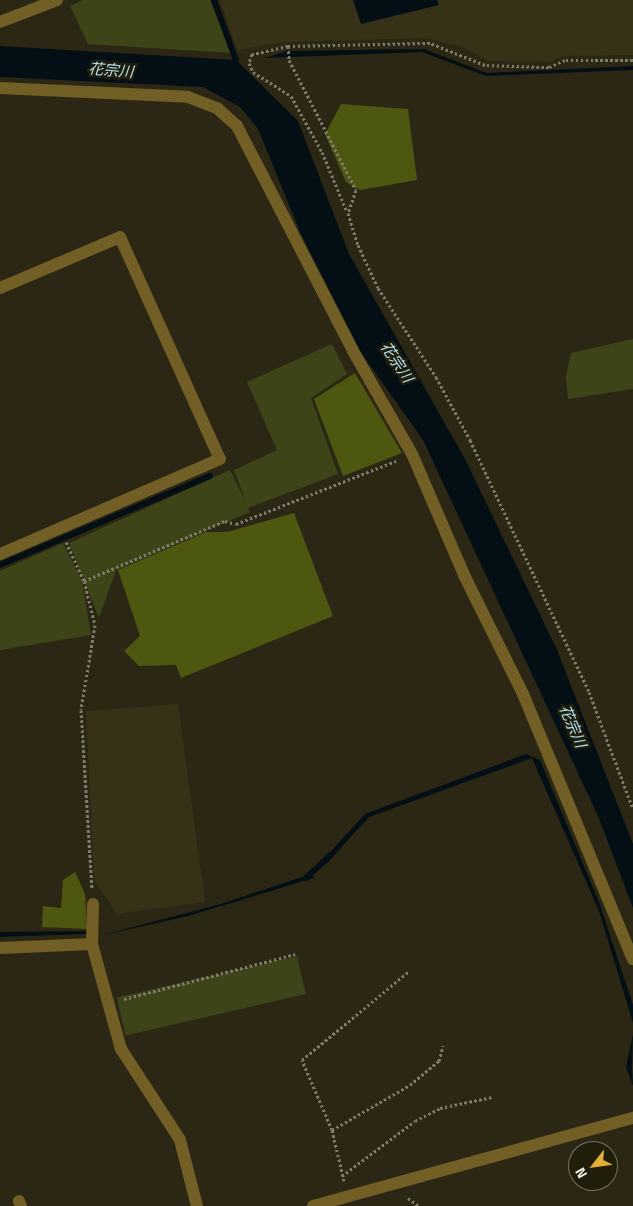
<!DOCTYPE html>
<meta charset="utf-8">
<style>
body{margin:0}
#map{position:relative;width:633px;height:1206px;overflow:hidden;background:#2b2714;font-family:"Titillium Web","Noto Sans JP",sans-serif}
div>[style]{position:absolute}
.built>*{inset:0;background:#373118}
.green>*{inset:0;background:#3d4417;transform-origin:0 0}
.forest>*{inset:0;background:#4d5710}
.water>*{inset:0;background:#030f14}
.stream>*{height:6px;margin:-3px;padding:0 3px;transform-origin:3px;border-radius:3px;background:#030f14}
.path>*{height:3px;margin-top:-1.5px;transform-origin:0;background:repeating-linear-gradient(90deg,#7e7b6b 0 2.5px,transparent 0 5px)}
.lane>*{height:12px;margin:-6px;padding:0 6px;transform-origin:6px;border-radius:6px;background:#715f26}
.street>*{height:12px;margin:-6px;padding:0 6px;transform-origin:6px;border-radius:6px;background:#715f26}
span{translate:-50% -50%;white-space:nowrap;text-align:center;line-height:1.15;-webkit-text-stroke:5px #211d0b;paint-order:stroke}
.water-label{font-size:15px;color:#b2e4f7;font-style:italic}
.north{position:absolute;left:568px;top:1141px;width:50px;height:50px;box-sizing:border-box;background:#211d0b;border:1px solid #747161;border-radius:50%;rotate:240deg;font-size:14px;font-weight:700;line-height:20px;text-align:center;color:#f0eee2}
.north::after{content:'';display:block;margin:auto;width:18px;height:22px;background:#e1af34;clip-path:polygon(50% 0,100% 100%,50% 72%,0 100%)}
</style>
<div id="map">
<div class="built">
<i style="clip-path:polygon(220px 0,633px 0,633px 55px,563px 56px,551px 62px,489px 61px,463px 47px,425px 38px,286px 42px,237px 50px)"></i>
<i style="clip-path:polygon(178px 704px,205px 902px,117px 914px,94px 880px,86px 711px)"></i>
</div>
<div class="green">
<i style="clip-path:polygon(83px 0,210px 0,231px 53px,88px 44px,70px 6px)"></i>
<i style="clip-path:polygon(633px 339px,633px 389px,568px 399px,566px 376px,571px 353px)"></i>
<i style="clip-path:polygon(332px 344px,347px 374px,311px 398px,338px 474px,248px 508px,250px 512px,116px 570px,99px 618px,69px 543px,230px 470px,246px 502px,234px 470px,277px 450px,247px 382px)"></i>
<i style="clip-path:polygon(63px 543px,82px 581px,91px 635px,0 650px,0 571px)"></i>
<i style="left:297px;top:956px;width:39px;height:185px;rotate:77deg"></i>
</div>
<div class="forest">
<i style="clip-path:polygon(341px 104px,408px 109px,417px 180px,360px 190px,346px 182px,325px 134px)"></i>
<i style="clip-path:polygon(355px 373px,402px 453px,343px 476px,314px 399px)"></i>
<i style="clip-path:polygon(294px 513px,333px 616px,181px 678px,176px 665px,139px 666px,124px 651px,140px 636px,118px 570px,206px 532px,227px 532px)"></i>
<i style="clip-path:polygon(75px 872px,85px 894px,87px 929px,42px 927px,43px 906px,61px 908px,63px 880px)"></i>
</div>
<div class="water">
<i style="clip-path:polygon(353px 0,437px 0,439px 5px,361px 24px)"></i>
<i style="clip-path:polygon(0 46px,236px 60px,298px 121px,349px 254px,465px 459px,557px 650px,633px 844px,633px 908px,598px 816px,423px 440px,360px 351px,300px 232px,258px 129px,240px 107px,203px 87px,0 77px)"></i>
<i style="clip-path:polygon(424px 49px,487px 73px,633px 66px,633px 70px,486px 76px,422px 52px,265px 58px,287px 51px)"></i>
<i style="clip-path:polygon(526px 754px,540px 760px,599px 902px,633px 1005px,633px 1023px,599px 911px,532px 758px,369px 817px,326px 864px,323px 860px,365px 814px)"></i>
<i style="clip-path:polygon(311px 874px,314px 878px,188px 916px,103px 935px,221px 904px)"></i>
<i style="clip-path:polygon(88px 931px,87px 934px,0 937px,0 932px)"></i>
<i style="clip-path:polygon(633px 1034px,632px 1069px,633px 1086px,626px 1067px)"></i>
</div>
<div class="stream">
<i style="left:214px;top:0;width:64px;rotate:69.9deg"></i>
<i style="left:236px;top:60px;width:7px;rotate:106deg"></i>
<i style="left:0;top:565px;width:228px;rotate:-23deg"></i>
<i style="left:306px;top:878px;width:33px;rotate:-43deg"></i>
</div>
<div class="path">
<i style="left:288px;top:46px;width:37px;rotate:167deg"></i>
<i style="left:252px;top:54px;width:9px;rotate:108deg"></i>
<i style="left:249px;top:63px;width:10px;rotate:66deg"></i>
<i style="left:253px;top:72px;width:45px;rotate:32.3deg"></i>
<i style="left:291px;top:96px;width:64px;rotate:61deg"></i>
<i style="left:322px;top:152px;width:65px;rotate:67.4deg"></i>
<i style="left:633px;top:60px;width:68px;rotate:180deg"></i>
<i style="left:565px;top:60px;width:17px;rotate:156deg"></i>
<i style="left:549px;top:67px;width:64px;rotate:-178.2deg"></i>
<i style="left:485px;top:65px;width:59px;rotate:-158.2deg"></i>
<i style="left:430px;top:43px;width:142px;rotate:178.8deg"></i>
<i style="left:288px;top:46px;width:14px;rotate:86deg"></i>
<i style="left:289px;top:60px;width:146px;rotate:62.7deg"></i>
<i style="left:356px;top:190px;width:24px;rotate:109deg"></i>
<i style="left:348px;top:213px;width:34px;rotate:73deg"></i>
<i style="left:358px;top:245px;width:47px;rotate:65.1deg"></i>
<i style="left:378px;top:288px;width:106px;rotate:56.9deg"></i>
<i style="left:436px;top:377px;width:72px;rotate:61.6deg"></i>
<i style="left:470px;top:440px;width:279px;rotate:64.7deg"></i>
<i style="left:589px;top:692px;width:125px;rotate:69.4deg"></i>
<i style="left:66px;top:542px;width:43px;rotate:65.2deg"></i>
<i style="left:84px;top:581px;width:45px;rotate:76deg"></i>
<i style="left:95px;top:625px;width:86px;rotate:99.4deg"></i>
<i style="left:81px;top:710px;width:179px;rotate:86.5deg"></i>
<i style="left:84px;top:581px;width:153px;rotate:-23.1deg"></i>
<i style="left:225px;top:521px;width:11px;rotate:15deg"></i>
<i style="left:236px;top:524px;width:172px;rotate:-21.5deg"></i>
<i style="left:124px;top:999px;width:177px;rotate:-14.7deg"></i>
<i style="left:332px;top:1130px;width:90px;rotate:-30deg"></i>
<i style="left:410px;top:1085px;width:38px;rotate:-40deg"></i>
<i style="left:439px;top:1061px;width:16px;rotate:-75deg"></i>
<i style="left:342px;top:1176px;width:91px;rotate:-37deg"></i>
<i style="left:415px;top:1121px;width:28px;rotate:-27deg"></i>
<i style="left:440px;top:1108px;width:53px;rotate:-11.9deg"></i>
<i style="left:344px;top:1181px;width:52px;rotate:-103.2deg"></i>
<i style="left:332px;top:1130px;width:76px;rotate:-113.2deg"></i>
<i style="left:302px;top:1060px;width:138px;rotate:-39.7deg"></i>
<i style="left:408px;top:1198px;width:14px;rotate:36deg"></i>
</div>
<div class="lane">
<i style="left:0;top:88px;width:188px;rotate:2.7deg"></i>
<i style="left:188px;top:97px;width:31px;rotate:21deg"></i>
<i style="left:217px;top:108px;width:27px;rotate:42deg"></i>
<i style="left:237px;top:126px;width:253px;rotate:62.7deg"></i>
<i style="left:353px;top:351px;width:119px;rotate:60.2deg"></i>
<i style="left:412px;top:454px;width:132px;rotate:66.7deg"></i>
<i style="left:464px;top:575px;width:133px;rotate:63.6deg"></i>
<i style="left:523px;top:694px;width:287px;rotate:67.5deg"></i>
<i style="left:0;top:288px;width:130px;rotate:-23deg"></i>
<i style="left:120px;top:237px;width:243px;rotate:65.8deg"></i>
<i style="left:220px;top:459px;width:240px;rotate:156.6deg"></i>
</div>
<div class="street">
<i style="left:0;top:22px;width:61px;rotate:-21.1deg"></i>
<i style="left:93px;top:904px;width:40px;rotate:91.4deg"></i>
<i style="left:92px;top:944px;width:109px;rotate:74.6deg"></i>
<i style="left:121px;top:1049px;width:108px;rotate:57deg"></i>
<i style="left:180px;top:1140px;width:68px;rotate:75.6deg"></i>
<i style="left:0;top:948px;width:92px;rotate:-2.5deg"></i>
<i style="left:19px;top:1201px;width:5px;rotate:68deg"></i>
<i style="left:313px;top:1206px;width:332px;rotate:-15.4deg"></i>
</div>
<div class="water-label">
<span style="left:111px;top:70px;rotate:5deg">花宗川</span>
<span style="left:397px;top:362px;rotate:56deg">花宗川</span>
<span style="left:573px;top:726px;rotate:67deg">花宗川</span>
</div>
<div class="north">N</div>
</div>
